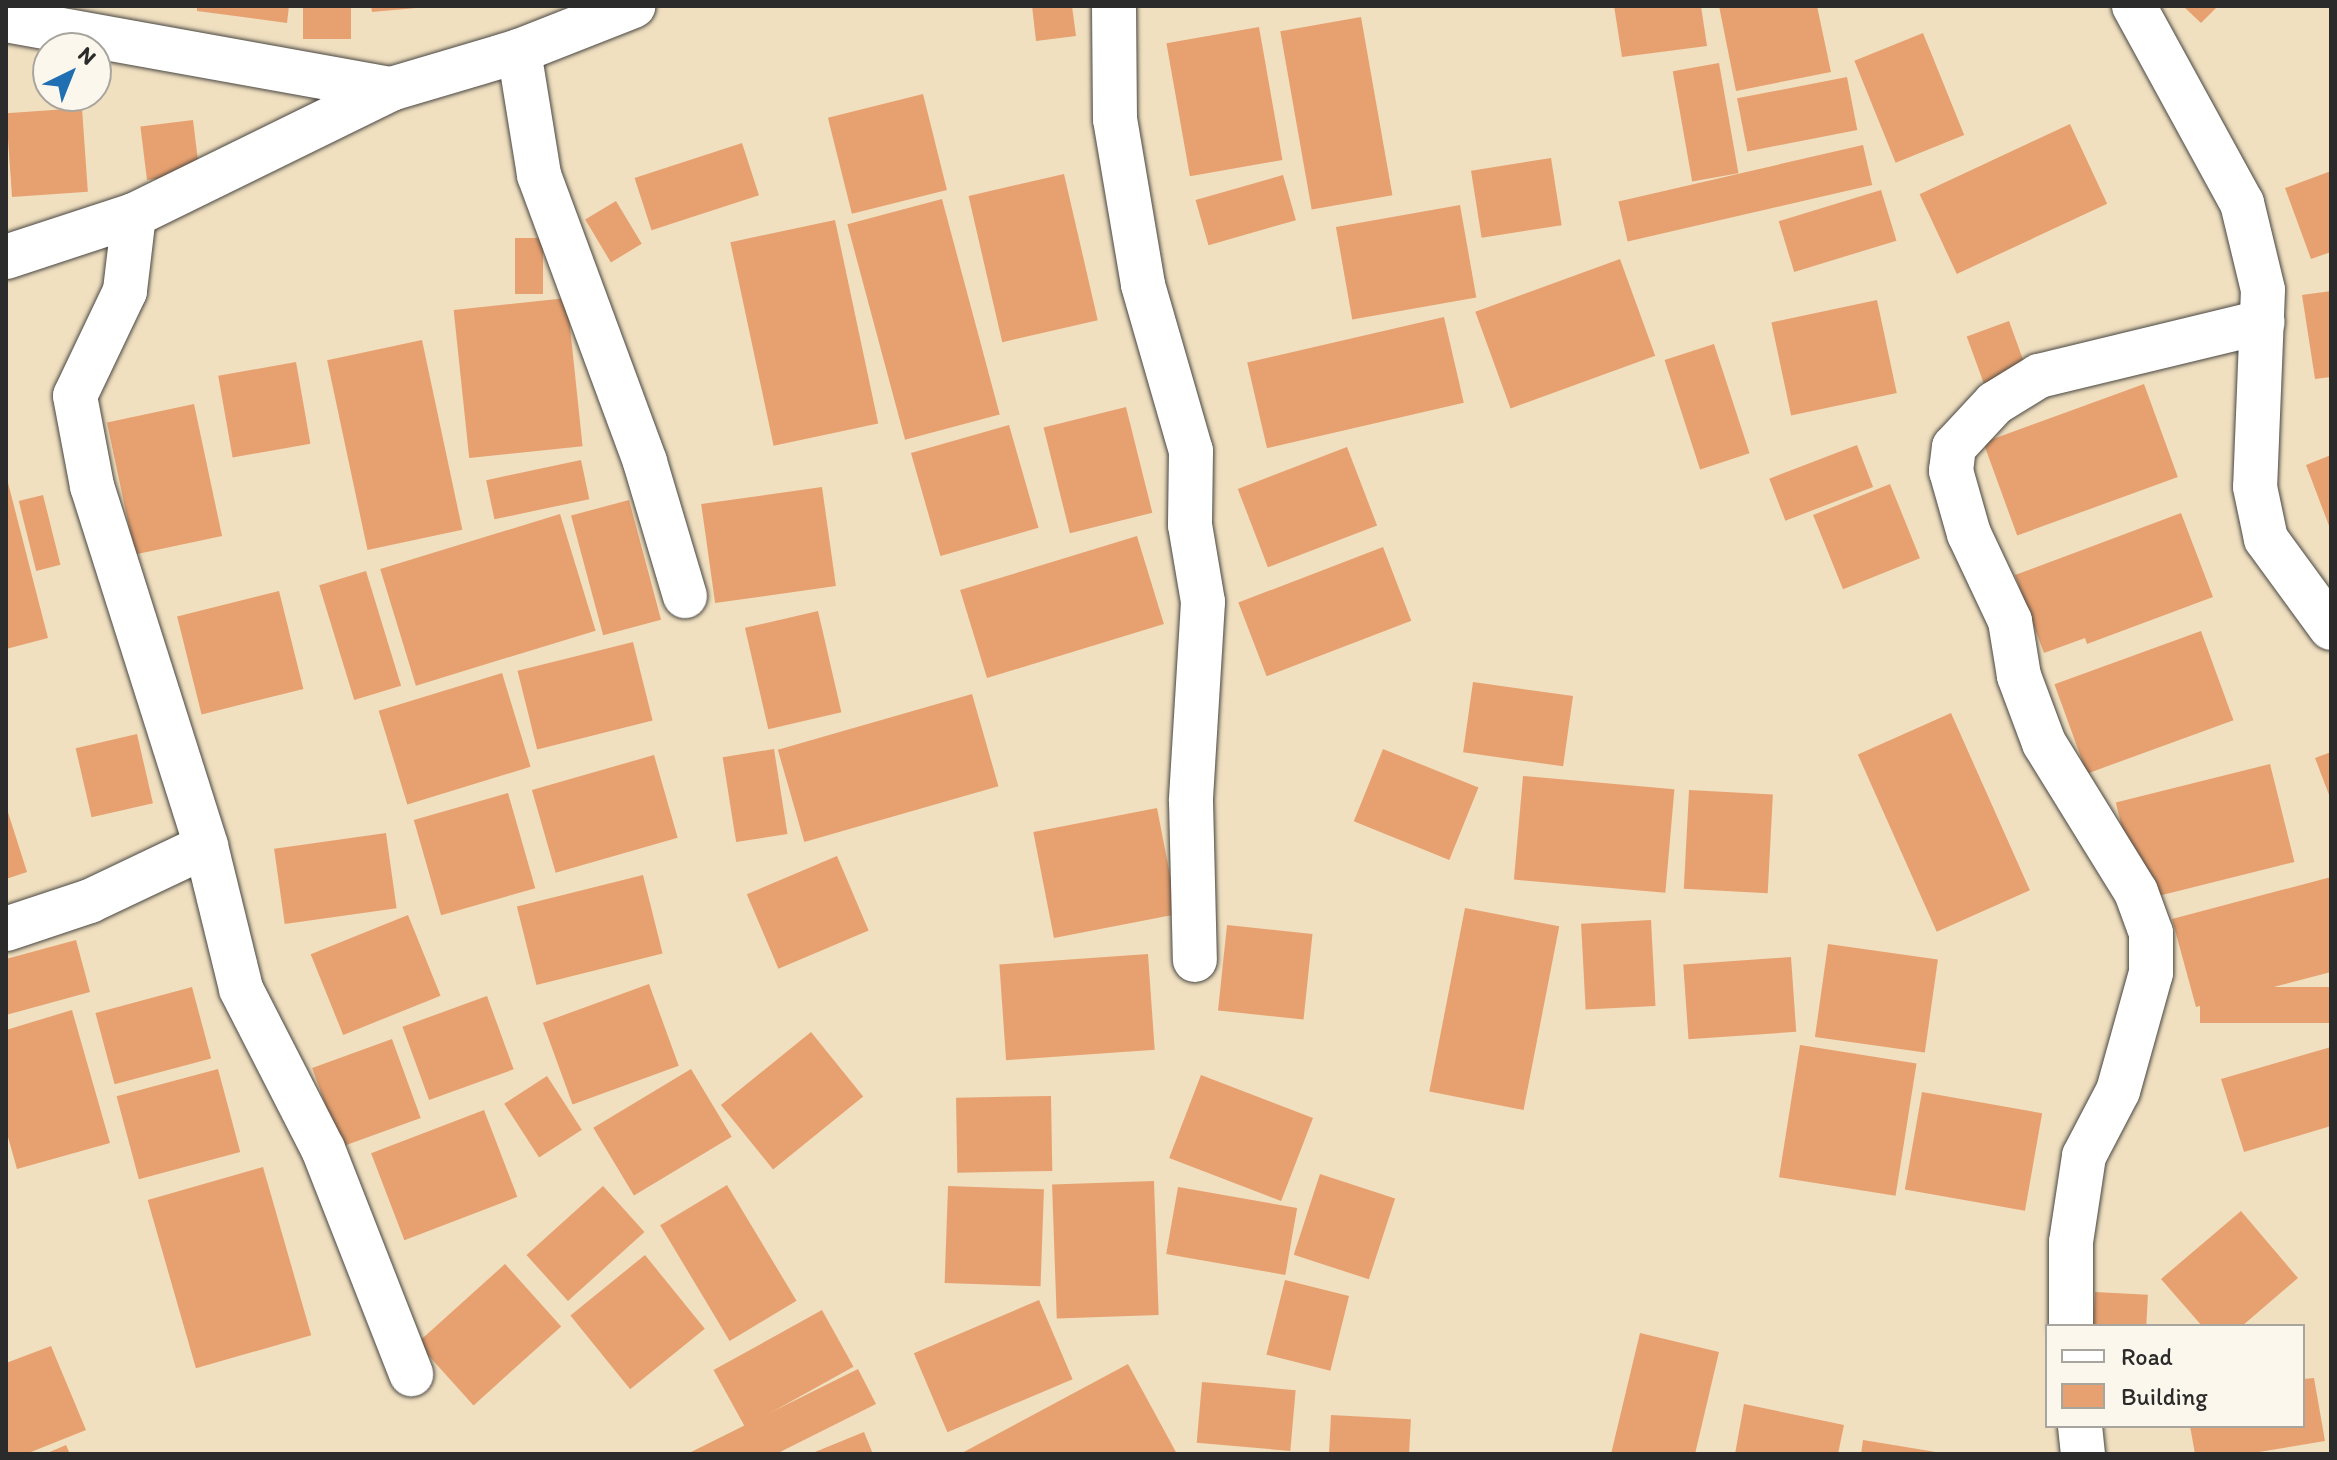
<!DOCTYPE html>
<style>
body{margin:0}
#map{position:relative;width:2337px;height:1460px;overflow:hidden;background:#f0e0c0;font-family:Itim,sans-serif}
div>[style]{position:absolute}
.building>*{inset:0;background:#e7a170;transform-origin:0 0}
.roads{filter:drop-shadow(0 0 2px #494641) drop-shadow(0 0 2px #494641)}
.minor>*{height:44px;margin:-22px;padding:0 22px;transform-origin:22px;border-radius:22px;background:#fff}
span{translate:-50% -50%;white-space:nowrap;text-align:center;line-height:1.15;-webkit-text-stroke:7px #fbf7ec;paint-order:stroke}
.frame{position:absolute;inset:0;border:8px solid #2b2b2b;pointer-events:none}
.legend{position:absolute;left:2045px;top:1324px;width:260px;height:104px;box-sizing:border-box;background:#fbf7ec;border:2px solid #a8a59f;margin:0;padding:10px 14px;list-style:none;font-size:24px;color:#2b2b2b}
.legend li{display:flex;align-items:center;gap:16px;height:40px}
.legend b{width:40px;border:2px solid #a8a59f}
.north{position:absolute;left:32px;top:32px;width:80px;height:80px;box-sizing:border-box;background:#fbf7ec;border:2px solid #a8a59f;border-radius:50%;rotate:43deg;font-size:22px;font-weight:700;line-height:32px;text-align:center;color:#2b2b2b}
.north::after{content:'';display:block;margin:auto;width:28px;height:36px;background:#1f6fb2;clip-path:polygon(50% 0,100% 100%,50% 72%,0 100%)}
</style>
<div id="map">
<div class="building">
<i style="clip-path:polygon(197px 6px,289px 6px,287px 23px,197px 11px)"></i>
<i style="left:303px;top:6px;width:48px;height:33px"></i>
<i style="clip-path:polygon(371px 6px,416px 6px,416px 8px,372px 12px)"></i>
<i style="clip-path:polygon(1032px 6px,1072px 6px,1076px 36px,1036px 41px)"></i>
<i style="clip-path:polygon(1614px 6px,1701px 6px,1707px 46px,1622px 57px)"></i>
<i style="clip-path:polygon(1719px 6px,1817px 6px,1831px 72px,1736px 91px)"></i>
<i style="clip-path:polygon(2183px 6px,2218px 6px,2201px 23px)"></i>
<i style="left:1361px;top:17px;width:181px;height:82px;rotate:80deg"></i>
<i style="left:1259px;top:27px;width:135px;height:94px;rotate:80deg"></i>
<i style="left:1923px;top:33px;width:110px;height:74px;rotate:68deg"></i>
<i style="left:1719px;top:63px;width:112px;height:47px;rotate:80deg"></i>
<i style="left:1847px;top:77px;width:54px;height:112px;rotate:79deg"></i>
<i style="left:923px;top:94px;width:99px;height:98px;rotate:76deg"></i>
<i style="left:82px;top:108px;width:84px;height:76px;rotate:86deg"></i>
<i style="left:193px;top:120px;width:54px;height:53px;rotate:83deg"></i>
<i style="left:2070px;top:124px;width:88px;height:166px;rotate:65deg"></i>
<i style="left:742px;top:143px;width:55px;height:113px;rotate:72deg"></i>
<i style="left:1863px;top:145px;width:41px;height:251px;rotate:77deg"></i>
<i style="left:1551px;top:158px;width:68px;height:81px;rotate:81deg"></i>
<i style="clip-path:polygon(2331px 171px,2331px 252px,2311px 259px,2285px 188px)"></i>
<i style="left:1064px;top:174px;width:150px;height:98px;rotate:77deg"></i>
<i style="left:1283px;top:175px;width:47px;height:91px;rotate:74deg"></i>
<i style="left:1881px;top:190px;width:53px;height:107px;rotate:73deg"></i>
<i style="left:942px;top:199px;width:223px;height:98px;rotate:75deg"></i>
<i style="left:616px;top:201px;width:50px;height:36px;rotate:59deg"></i>
<i style="left:1460px;top:205px;width:94px;height:126px;rotate:80deg"></i>
<i style="left:835px;top:220px;width:208px;height:107px;rotate:78deg"></i>
<i style="left:515px;top:238px;width:28px;height:56px"></i>
<i style="left:1620px;top:259px;width:103px;height:154px;rotate:70deg"></i>
<i style="clip-path:polygon(2331px 291px,2331px 377px,2315px 379px,2302px 295px)"></i>
<i style="left:567px;top:298px;width:149px;height:114px;rotate:84deg"></i>
<i style="left:1877px;top:300px;width:95px;height:108px;rotate:78deg"></i>
<i style="left:1444px;top:317px;width:88px;height:202px;rotate:77deg"></i>
<i style="left:2009px;top:321px;width:51px;height:45px;rotate:70deg"></i>
<i style="left:422px;top:340px;width:194px;height:97px;rotate:78deg"></i>
<i style="left:1714px;top:344px;width:115px;height:52px;rotate:72deg"></i>
<i style="left:296px;top:362px;width:83px;height:79px;rotate:80deg"></i>
<i style="left:2144px;top:384px;width:99px;height:171px;rotate:70deg"></i>
<i style="left:194px;top:404px;width:135px;height:89px;rotate:78deg"></i>
<i style="left:1126px;top:407px;width:109px;height:85px;rotate:76deg"></i>
<i style="left:1009px;top:425px;width:107px;height:102px;rotate:74deg"></i>
<i style="left:1857px;top:445px;width:45px;height:94px;rotate:69deg"></i>
<i style="left:1347px;top:447px;width:84px;height:117px;rotate:69deg"></i>
<i style="clip-path:polygon(2331px 455px,2331px 531px,2306px 465px)"></i>
<i style="left:581px;top:460px;width:40px;height:97px;rotate:78deg"></i>
<i style="clip-path:polygon(6px 475px,48px 638px,6px 649px)"></i>
<i style="left:1890px;top:484px;width:80px;height:83px;rotate:68deg"></i>
<i style="left:822px;top:487px;width:100px;height:122px;rotate:82deg"></i>
<i style="left:43px;top:495px;width:72px;height:25px;rotate:76deg"></i>
<i style="left:629px;top:500px;width:124px;height:60px;rotate:75deg"></i>
<i style="clip-path:polygon(2181px 513px,2213px 597px,2087px 644px,2085px 638px,2044px 653px,2015px 575px)"></i>
<i style="left:560px;top:514px;width:122px;height:188px;rotate:73deg"></i>
<i style="left:1137px;top:536px;width:92px;height:185px;rotate:73deg"></i>
<i style="left:1383px;top:547px;width:79px;height:155px;rotate:69deg"></i>
<i style="left:366px;top:571px;width:120px;height:49px;rotate:73deg"></i>
<i style="left:279px;top:591px;width:101px;height:105px;rotate:76deg"></i>
<i style="left:818px;top:611px;width:104px;height:75px;rotate:77deg"></i>
<i style="left:2201px;top:631px;width:95px;height:156px;rotate:70deg"></i>
<i style="left:633px;top:642px;width:81px;height:119px;rotate:76deg"></i>
<i style="left:502px;top:673px;width:98px;height:129px;rotate:73deg"></i>
<i style="left:1473px;top:682px;width:101px;height:71px;rotate:8deg"></i>
<i style="left:972px;top:694px;width:96px;height:202px;rotate:74deg"></i>
<i style="left:1951px;top:713px;width:194px;height:102px;rotate:66deg"></i>
<i style="left:137px;top:734px;width:71px;height:63px;rotate:77deg"></i>
<i style="left:774px;top:749px;width:86px;height:52px;rotate:81deg"></i>
<i style="left:1383px;top:749px;width:103px;height:78px;rotate:22deg"></i>
<i style="clip-path:polygon(2331px 752px,2331px 800px,2315px 758px)"></i>
<i style="left:654px;top:755px;width:86px;height:127px;rotate:74deg"></i>
<i style="left:2270px;top:764px;width:101px;height:159px;rotate:76deg"></i>
<i style="left:1523px;top:776px;width:152px;height:104px;rotate:5deg"></i>
<i style="left:1689px;top:790px;width:84px;height:99px;rotate:3deg"></i>
<i style="left:508px;top:793px;width:99px;height:98px;rotate:74deg"></i>
<i style="clip-path:polygon(6px 806px,27px 872px,6px 879px)"></i>
<i style="left:1157px;top:808px;width:108px;height:126px;rotate:79deg"></i>
<i style="left:386px;top:833px;width:76px;height:113px;rotate:82deg"></i>
<i style="left:837px;top:856px;width:81px;height:98px;rotate:67deg"></i>
<i style="left:643px;top:875px;width:81px;height:130px;rotate:76deg"></i>
<i style="clip-path:polygon(2331px 877px,2331px 972px,2196px 1007px,2172px 919px)"></i>
<i style="left:1465px;top:908px;width:96px;height:187px;rotate:11deg"></i>
<i style="left:408px;top:915px;width:87px;height:105px;rotate:68deg"></i>
<i style="left:1651px;top:920px;width:86px;height:70px;rotate:87deg"></i>
<i style="left:1227px;top:925px;width:86px;height:86px;rotate:6deg"></i>
<i style="clip-path:polygon(76px 940px,90px 992px,6px 1015px,6px 959px)"></i>
<i style="left:1828px;top:944px;width:111px;height:94px;rotate:8deg"></i>
<i style="left:1148px;top:954px;width:96px;height:149px;rotate:86deg"></i>
<i style="left:1791px;top:957px;width:75px;height:108px;rotate:86deg"></i>
<i style="left:649px;top:984px;width:87px;height:113px;rotate:70deg"></i>
<i style="left:192px;top:987px;width:74px;height:100px;rotate:75deg"></i>
<i style="left:2331px;top:987px;width:36px;height:131px;rotate:90deg"></i>
<i style="left:487px;top:996px;width:78px;height:90px;rotate:70deg"></i>
<i style="clip-path:polygon(72px 1010px,110px 1143px,17px 1169px,6px 1130px,6px 1030px)"></i>
<i style="left:811px;top:1032px;width:83px;height:116px;rotate:51deg"></i>
<i style="left:392px;top:1039px;width:84px;height:85px;rotate:70deg"></i>
<i style="left:1800px;top:1045px;width:118px;height:134px;rotate:9deg"></i>
<i style="clip-path:polygon(2331px 1047px,2331px 1126px,2244px 1152px,2221px 1079px)"></i>
<i style="left:218px;top:1069px;width:86px;height:105px;rotate:75deg"></i>
<i style="left:691px;top:1069px;width:79px;height:114px;rotate:59deg"></i>
<i style="left:1201px;top:1075px;width:120px;height:89px;rotate:21deg"></i>
<i style="left:547px;top:1076px;width:64px;height:51px;rotate:57deg"></i>
<i style="left:1922px;top:1092px;width:122px;height:99px;rotate:10deg"></i>
<i style="left:1051px;top:1096px;width:75px;height:95px;rotate:89deg"></i>
<i style="left:484px;top:1110px;width:93px;height:121px;rotate:69deg"></i>
<i style="left:263px;top:1167px;width:175px;height:120px;rotate:74deg"></i>
<i style="left:1320px;top:1174px;width:79px;height:85px;rotate:18deg"></i>
<i style="left:1154px;top:1181px;width:134px;height:102px;rotate:88deg"></i>
<i style="left:727px;top:1185px;width:135px;height:78px;rotate:59deg"></i>
<i style="left:603px;top:1186px;width:62px;height:103px;rotate:48deg"></i>
<i style="left:948px;top:1186px;width:96px;height:97px;rotate:2deg"></i>
<i style="left:1178px;top:1187px;width:121px;height:68px;rotate:10deg"></i>
<i style="clip-path:polygon(2241px 1211px,2298px 1278px,2242px 1326px,2202px 1326px,2161px 1279px)"></i>
<i style="left:645px;top:1255px;width:95px;height:96px;rotate:51deg"></i>
<i style="left:505px;top:1264px;width:84px;height:118px;rotate:48deg"></i>
<i style="left:1285px;top:1280px;width:66px;height:77px;rotate:14deg"></i>
<i style="left:2095px;top:1292px;width:53px;height:34px;rotate:3deg"></i>
<i style="left:1039px;top:1300px;width:86px;height:136px;rotate:67deg"></i>
<i style="left:822px;top:1310px;width:65px;height:124px;rotate:61deg"></i>
<i style="clip-path:polygon(1640px 1333px,1719px 1352px,1695px 1454px,1611px 1454px)"></i>
<i style="clip-path:polygon(51px 1346px,86px 1430px,26px 1454px,6px 1454px,6px 1363px)"></i>
<i style="clip-path:polygon(1128px 1364px,1177px 1454px,960px 1454px)"></i>
<i style="clip-path:polygon(858px 1369px,876px 1404px,776px 1454px,687px 1454px)"></i>
<i style="clip-path:polygon(2314px 1378px,2325px 1441px,2247px 1454px,2195px 1454px,2190px 1426px,2303px 1426px,2303px 1379px)"></i>
<i style="left:1202px;top:1382px;width:94px;height:61px;rotate:5deg"></i>
<i style="clip-path:polygon(1744px 1404px,1844px 1425px,1838px 1454px,1735px 1454px)"></i>
<i style="left:1331px;top:1415px;width:80px;height:39px;rotate:3deg"></i>
<i style="clip-path:polygon(864px 1432px,873px 1454px,810px 1454px)"></i>
<i style="clip-path:polygon(1863px 1440px,1936px 1452px,1936px 1454px,1861px 1454px)"></i>
<i style="clip-path:polygon(66px 1445px,70px 1454px,45px 1454px)"></i>
</div>
<div class="roads">
<div class="minor">
<i style="left:1114px;top:6px;width:113px;rotate:89.5deg"></i>
<i style="left:1115px;top:119px;width:168px;rotate:80.4deg"></i>
<i style="left:1143px;top:285px;width:173px;rotate:73.9deg"></i>
<i style="left:1191px;top:451px;width:74px;rotate:90.8deg"></i>
<i style="left:1190px;top:525px;width:78px;rotate:80.4deg"></i>
<i style="left:1203px;top:602px;width:199px;rotate:93.5deg"></i>
<i style="left:1191px;top:801px;width:159px;rotate:88.6deg"></i>
<i style="left:2134px;top:6px;width:225px;rotate:61.3deg"></i>
<i style="left:2242px;top:203px;width:89px;rotate:76.4deg"></i>
<i style="left:2263px;top:290px;width:197px;rotate:92.3deg"></i>
<i style="left:2255px;top:487px;width:53px;rotate:78.1deg"></i>
<i style="left:2266px;top:539px;width:110px;rotate:53.9deg"></i>
<i style="left:6px;top:20px;width:391px;rotate:10.2deg"></i>
<i style="left:391px;top:89px;width:134px;rotate:-16.5deg"></i>
<i style="left:519px;top:51px;width:123px;rotate:-21.5deg"></i>
<i style="left:519px;top:51px;width:126px;rotate:80.8deg"></i>
<i style="left:539px;top:175px;width:306px;rotate:69.7deg"></i>
<i style="left:645px;top:462px;width:140px;rotate:73.4deg"></i>
<i style="left:134px;top:215px;width:77px;rotate:96.8deg"></i>
<i style="left:125px;top:291px;width:116px;rotate:115.5deg"></i>
<i style="left:75px;top:396px;width:92px;rotate:79.3deg"></i>
<i style="left:92px;top:486px;width:378px;rotate:72.4deg"></i>
<i style="left:206px;top:846px;width:147px;rotate:76.2deg"></i>
<i style="left:241px;top:989px;width:180px;rotate:62.9deg"></i>
<i style="left:323px;top:1149px;width:242px;rotate:68.6deg"></i>
<i style="left:6px;top:257px;width:135px;rotate:-18.2deg"></i>
<i style="left:134px;top:215px;width:286px;rotate:-26.1deg"></i>
<i style="left:6px;top:929px;width:89px;rotate:-18.4deg"></i>
<i style="left:90px;top:901px;width:128px;rotate:-25.4deg"></i>
<i style="left:2071px;top:1326px;width:84px;rotate:-90deg"></i>
<i style="left:2071px;top:1242px;width:87px;rotate:-81.4deg"></i>
<i style="left:2084px;top:1156px;width:73px;rotate:-62.4deg"></i>
<i style="left:2118px;top:1091px;width:123px;rotate:-74.4deg"></i>
<i style="left:2151px;top:973px;width:40px;rotate:-90deg"></i>
<i style="left:2151px;top:933px;width:44px;rotate:-110.1deg"></i>
<i style="left:2136px;top:892px;width:175px;rotate:-121.7deg"></i>
<i style="left:2044px;top:743px;width:72px;rotate:-110.5deg"></i>
<i style="left:2019px;top:676px;width:56px;rotate:-99.3deg"></i>
<i style="left:2010px;top:621px;width:96px;rotate:-115.2deg"></i>
<i style="left:1969px;top:534px;width:66px;rotate:-105.9deg"></i>
<i style="left:1951px;top:471px;width:24px;rotate:-83deg"></i>
<i style="left:1954px;top:447px;width:60px;rotate:-47deg"></i>
<i style="left:1995px;top:403px;width:52px;rotate:-31.5deg"></i>
<i style="left:2039px;top:376px;width:230px;rotate:-13.6deg"></i>
<i style="left:2080px;top:1426px;width:28px;rotate:84deg"></i>
</div>
</div>
<div class="frame"></div>
<ul class="legend">
<li><b style="height:10px;background:#fff"></b>Road</li>
<li><b style="height:22px;background:#e7a170"></b>Building</li>
</ul>
<div class="north">N</div>
</div>
